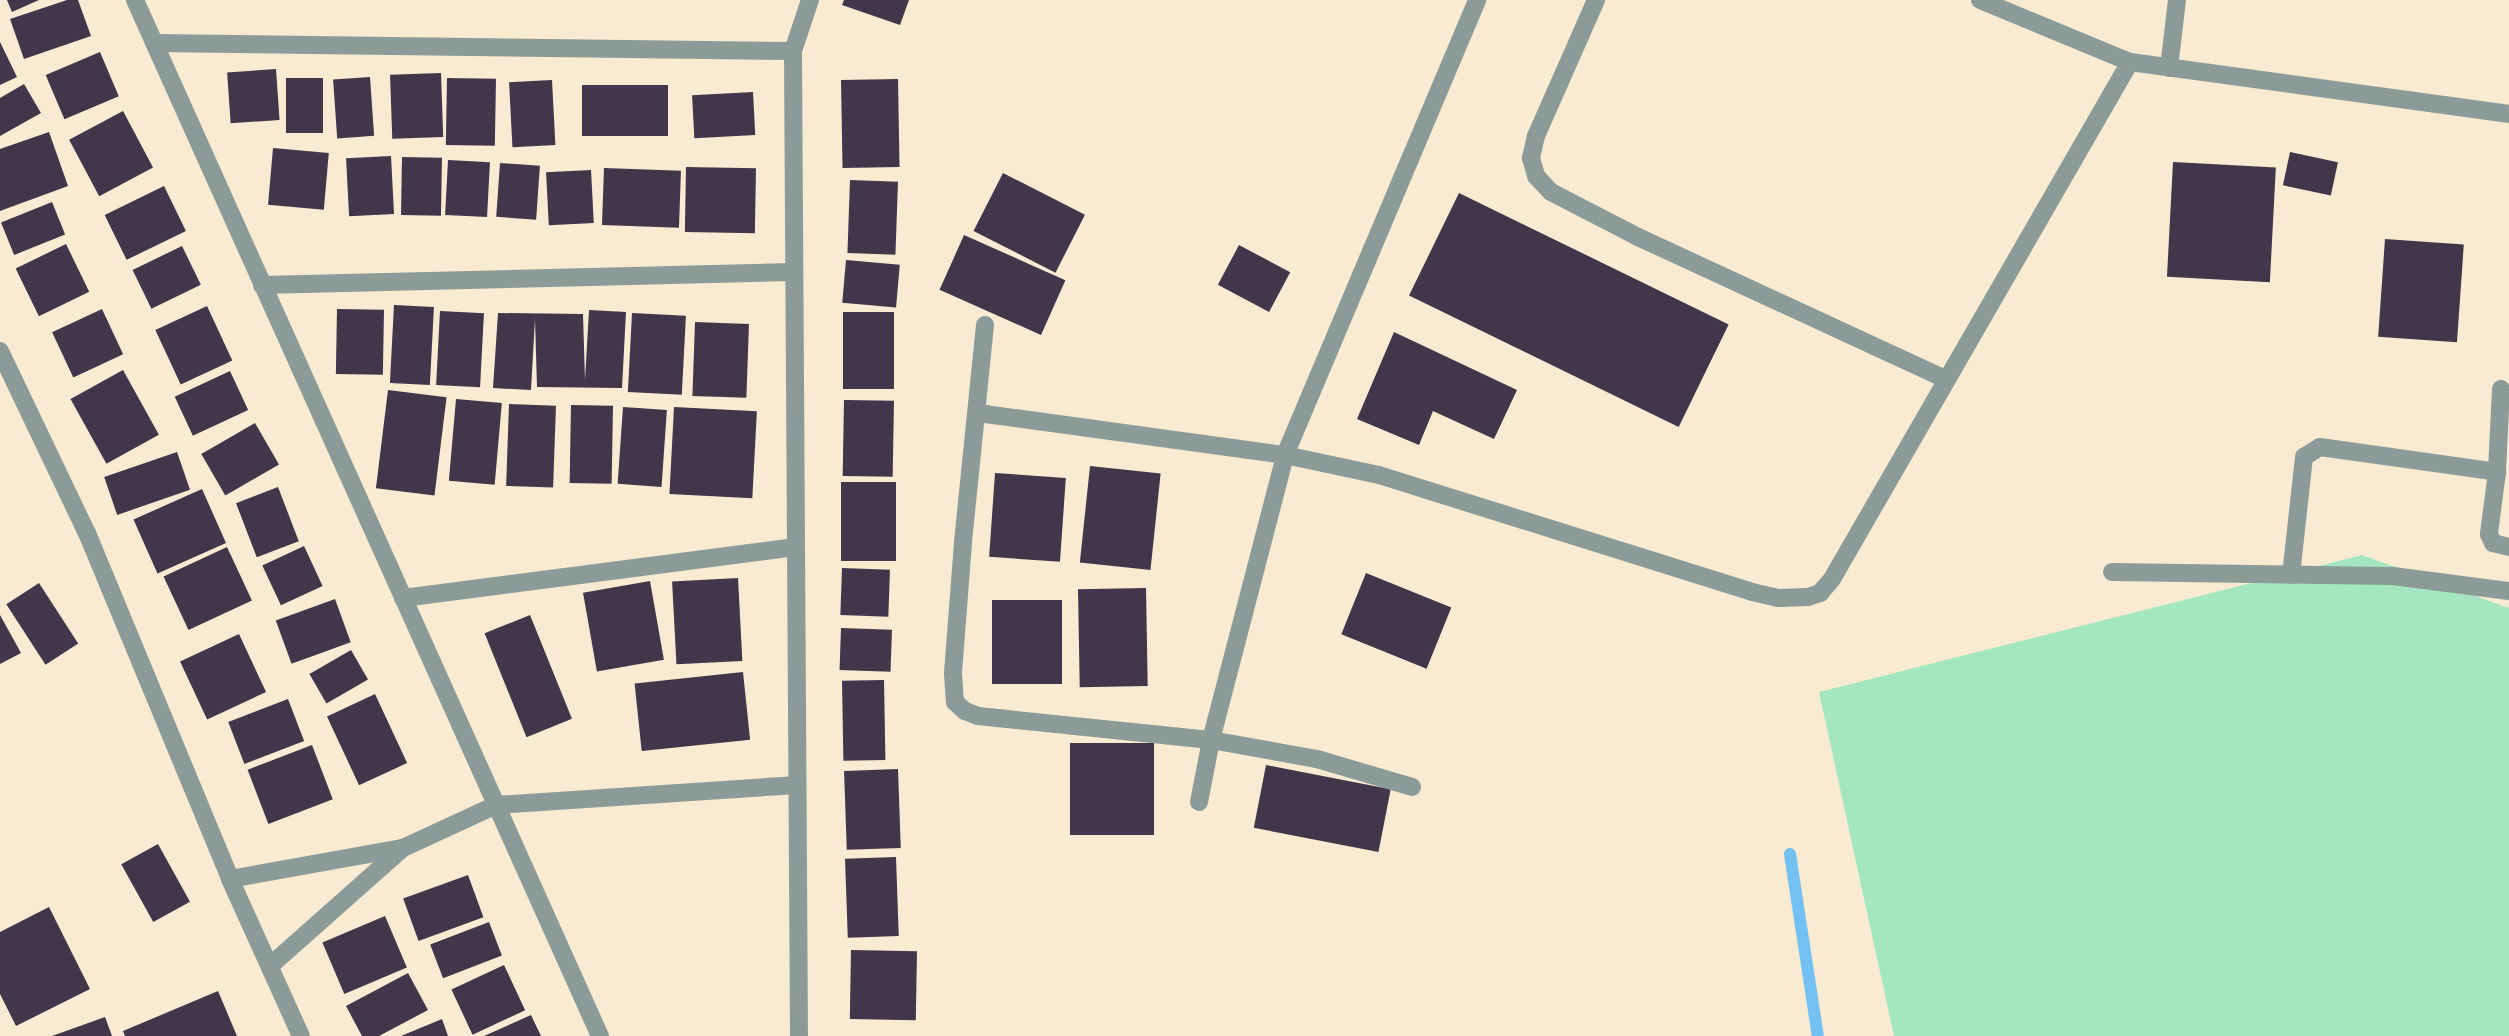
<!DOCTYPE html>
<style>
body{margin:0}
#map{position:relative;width:2509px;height:1036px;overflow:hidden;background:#f8ebd2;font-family:"Noto Serif",serif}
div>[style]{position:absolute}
.green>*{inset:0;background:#a4e6c0}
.stream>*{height:12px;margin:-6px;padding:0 6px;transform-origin:6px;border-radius:6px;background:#73c1f2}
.building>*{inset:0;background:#42364a;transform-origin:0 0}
.lane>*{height:18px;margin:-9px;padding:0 9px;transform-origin:9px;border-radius:9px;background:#8d9b98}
.street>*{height:18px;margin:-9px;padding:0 9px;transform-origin:9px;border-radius:9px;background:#8d9b98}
span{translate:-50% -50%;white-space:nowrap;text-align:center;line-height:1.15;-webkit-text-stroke:7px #fff;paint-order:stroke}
</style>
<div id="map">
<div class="green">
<i style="clip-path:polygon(2362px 555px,2509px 608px,2509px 1036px,1894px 1036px,1819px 692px)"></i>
</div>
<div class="stream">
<i style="left:1790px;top:854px;width:184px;rotate:81.3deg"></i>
</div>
<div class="building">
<i style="clip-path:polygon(7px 0,39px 0,12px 12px)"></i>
<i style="clip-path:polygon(67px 0,78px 0,91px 36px,24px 59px,10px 19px)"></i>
<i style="clip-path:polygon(844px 0,909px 0,900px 25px,842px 5px)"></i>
<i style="clip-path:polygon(0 42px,17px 77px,0 85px)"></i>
<i style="left:100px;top:52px;width:48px;height:59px;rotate:67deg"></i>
<i style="left:276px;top:69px;width:51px;height:49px;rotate:86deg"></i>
<i style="left:441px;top:73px;width:64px;height:51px;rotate:88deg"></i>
<i style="left:370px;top:77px;width:59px;height:37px;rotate:86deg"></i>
<i style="left:286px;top:78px;width:37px;height:55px"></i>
<i style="left:447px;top:78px;width:49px;height:67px;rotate:1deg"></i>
<i style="left:898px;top:79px;width:88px;height:57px;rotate:89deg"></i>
<i style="left:552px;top:80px;width:65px;height:43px;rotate:87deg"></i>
<i style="clip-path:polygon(24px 84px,41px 113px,0 136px,0 98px)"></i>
<i style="left:668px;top:85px;width:51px;height:86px;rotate:90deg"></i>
<i style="left:753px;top:92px;width:43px;height:61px;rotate:87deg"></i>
<i style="left:123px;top:111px;width:64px;height:61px;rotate:62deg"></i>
<i style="clip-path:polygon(49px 132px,68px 186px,0 211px,0 149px)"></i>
<i style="left:273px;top:148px;width:56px;height:57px;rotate:5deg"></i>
<i style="left:2290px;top:152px;width:49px;height:34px;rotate:12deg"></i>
<i style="left:391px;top:156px;width:58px;height:45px;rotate:87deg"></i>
<i style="left:402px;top:157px;width:40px;height:58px;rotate:1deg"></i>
<i style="left:448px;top:160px;width:42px;height:55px;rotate:3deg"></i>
<i style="left:2173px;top:162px;width:103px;height:115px;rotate:3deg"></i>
<i style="left:500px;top:163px;width:40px;height:54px;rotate:4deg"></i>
<i style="left:686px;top:167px;width:70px;height:65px;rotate:1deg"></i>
<i style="left:604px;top:168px;width:77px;height:57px;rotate:2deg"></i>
<i style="left:591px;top:170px;width:53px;height:45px;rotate:87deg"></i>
<i style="left:1003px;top:173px;width:92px;height:65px;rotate:27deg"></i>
<i style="left:850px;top:180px;width:48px;height:73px;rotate:2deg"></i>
<i style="left:164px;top:186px;width:50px;height:66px;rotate:64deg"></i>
<i style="left:1459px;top:193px;width:300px;height:114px;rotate:26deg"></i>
<i style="left:52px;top:202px;width:35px;height:55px;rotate:68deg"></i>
<i style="left:964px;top:235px;width:111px;height:60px;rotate:24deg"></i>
<i style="left:2385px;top:239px;width:79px;height:98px;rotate:4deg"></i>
<i style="left:66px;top:244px;width:53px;height:56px;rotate:64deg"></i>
<i style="left:1239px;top:245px;width:58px;height:45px;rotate:28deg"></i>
<i style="left:182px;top:246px;width:43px;height:55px;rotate:64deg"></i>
<i style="left:846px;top:260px;width:54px;height:43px;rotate:5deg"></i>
<i style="left:394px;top:305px;width:40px;height:78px;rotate:3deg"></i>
<i style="left:207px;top:306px;width:60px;height:57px;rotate:65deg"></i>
<i style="left:102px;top:309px;width:50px;height:55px;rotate:65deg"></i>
<i style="left:337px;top:309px;width:47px;height:65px;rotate:1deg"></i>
<i style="clip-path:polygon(589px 310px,626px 312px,622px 388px,537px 387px,535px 319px,531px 390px,493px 388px,498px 313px,583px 314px,585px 380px)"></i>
<i style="left:440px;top:311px;width:44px;height:74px;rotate:3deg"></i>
<i style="left:843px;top:312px;width:51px;height:77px"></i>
<i style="left:632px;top:313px;width:54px;height:79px;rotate:3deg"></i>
<i style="left:695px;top:322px;width:54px;height:74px;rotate:2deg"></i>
<i style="clip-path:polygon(1394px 332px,1517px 390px,1494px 439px,1433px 411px,1419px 445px,1357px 419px)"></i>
<i style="left:123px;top:370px;width:74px;height:60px;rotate:61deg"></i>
<i style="left:230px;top:371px;width:43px;height:61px;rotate:65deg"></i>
<i style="left:388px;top:390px;width:59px;height:99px;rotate:7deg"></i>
<i style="left:456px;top:399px;width:46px;height:82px;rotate:5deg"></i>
<i style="left:844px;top:400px;width:50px;height:76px;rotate:1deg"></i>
<i style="left:509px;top:404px;width:47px;height:82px;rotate:2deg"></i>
<i style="left:571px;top:405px;width:42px;height:78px;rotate:1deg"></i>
<i style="left:623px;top:407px;width:44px;height:77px;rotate:4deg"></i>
<i style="left:674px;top:407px;width:83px;height:87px;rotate:3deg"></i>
<i style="left:255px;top:423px;width:48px;height:62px;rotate:60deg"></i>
<i style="left:177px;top:452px;width:40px;height:77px;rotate:71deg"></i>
<i style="left:1090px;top:466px;width:71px;height:97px;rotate:6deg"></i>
<i style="left:995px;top:473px;width:71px;height:84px;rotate:4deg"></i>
<i style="left:841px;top:482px;width:55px;height:79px"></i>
<i style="left:278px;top:487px;width:58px;height:45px;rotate:69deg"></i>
<i style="left:202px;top:489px;width:59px;height:75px;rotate:66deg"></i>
<i style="left:304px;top:546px;width:44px;height:46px;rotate:65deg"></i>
<i style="left:227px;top:547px;width:59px;height:70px;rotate:65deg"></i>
<i style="left:842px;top:568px;width:48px;height:47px;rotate:2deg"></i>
<i style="left:1366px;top:573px;width:92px;height:66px;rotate:22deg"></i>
<i style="left:738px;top:578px;width:83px;height:66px;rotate:87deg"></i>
<i style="left:650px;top:581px;width:80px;height:68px;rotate:80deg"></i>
<i style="left:39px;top:583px;width:72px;height:39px;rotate:57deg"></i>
<i style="left:1146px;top:588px;width:98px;height:68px;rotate:89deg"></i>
<i style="left:335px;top:599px;width:46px;height:63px;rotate:70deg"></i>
<i style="left:992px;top:600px;width:70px;height:84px"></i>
<i style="clip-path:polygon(0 615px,21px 653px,0 664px)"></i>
<i style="left:530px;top:615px;width:112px;height:49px;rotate:68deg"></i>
<i style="left:841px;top:628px;width:51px;height:42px;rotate:2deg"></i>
<i style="left:239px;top:634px;width:64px;height:65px;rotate:65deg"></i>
<i style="left:351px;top:650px;width:34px;height:48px;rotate:60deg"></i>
<i style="left:743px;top:672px;width:68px;height:109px;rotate:84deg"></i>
<i style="left:884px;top:680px;width:80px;height:42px;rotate:89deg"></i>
<i style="left:375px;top:694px;width:76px;height:53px;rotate:65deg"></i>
<i style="left:288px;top:699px;width:45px;height:64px;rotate:69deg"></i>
<i style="left:1154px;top:743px;width:92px;height:84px;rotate:90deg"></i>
<i style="left:312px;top:745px;width:58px;height:69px;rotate:69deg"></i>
<i style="left:1266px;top:765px;width:127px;height:64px;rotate:11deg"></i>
<i style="left:898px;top:769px;width:79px;height:54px;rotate:88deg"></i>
<i style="left:158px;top:844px;width:66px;height:42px;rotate:61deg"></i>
<i style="left:896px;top:857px;width:79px;height:51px;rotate:88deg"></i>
<i style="left:468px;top:875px;width:45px;height:69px;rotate:70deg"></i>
<i style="clip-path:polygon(49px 907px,90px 989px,16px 1026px,0 994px,0 932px)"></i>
<i style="left:385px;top:916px;width:56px;height:68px;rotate:67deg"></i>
<i style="left:489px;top:922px;width:36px;height:63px;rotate:69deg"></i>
<i style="left:851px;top:950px;width:66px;height:69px;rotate:1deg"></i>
<i style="left:504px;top:965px;width:50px;height:58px;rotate:65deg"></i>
<i style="clip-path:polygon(408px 973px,428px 1010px,379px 1036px,362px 1036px,346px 1006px)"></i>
<i style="clip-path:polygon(218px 991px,237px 1036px,125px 1036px,123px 1031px)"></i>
<i style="clip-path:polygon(531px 1015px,541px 1036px,484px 1036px)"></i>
<i style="clip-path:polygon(105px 1017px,112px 1036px,52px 1036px)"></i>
<i style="clip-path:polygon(442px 1019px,448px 1036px,401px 1036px)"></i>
</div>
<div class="lane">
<i style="left:2501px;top:389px;width:83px;rotate:92.8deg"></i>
<i style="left:2497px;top:472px;width:63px;rotate:97.4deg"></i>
<i style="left:2489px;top:534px;width:10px;rotate:66deg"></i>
<i style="left:2493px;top:543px;width:16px;rotate:14deg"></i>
<i style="left:2112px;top:572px;width:281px;rotate:0.8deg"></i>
<i style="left:2393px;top:576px;width:117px;rotate:7.4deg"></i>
<i style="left:2291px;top:575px;width:119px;rotate:-83.7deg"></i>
<i style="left:2304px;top:457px;width:19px;rotate:-32deg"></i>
<i style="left:2320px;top:447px;width:179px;rotate:8deg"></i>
</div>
<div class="street">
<i style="left:135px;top:0;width:1136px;rotate:65.83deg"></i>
<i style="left:1596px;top:0;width:149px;rotate:113.8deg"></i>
<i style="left:1536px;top:136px;width:23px;rotate:103deg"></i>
<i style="left:1531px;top:158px;width:19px;rotate:74deg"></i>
<i style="left:1536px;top:176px;width:22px;rotate:47deg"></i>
<i style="left:1551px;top:192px;width:98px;rotate:27.3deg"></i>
<i style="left:1638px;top:237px;width:340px;rotate:24.8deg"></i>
<i style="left:1980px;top:0;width:162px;rotate:22.5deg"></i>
<i style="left:2130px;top:62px;width:383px;rotate:7.8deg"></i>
<i style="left:154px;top:43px;width:639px;rotate:0.72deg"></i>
<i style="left:2169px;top:68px;width:68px;rotate:-83.3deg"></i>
<i style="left:262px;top:285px;width:532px;rotate:-1.4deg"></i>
<i style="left:985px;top:325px;width:219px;rotate:95.8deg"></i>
<i style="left:963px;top:543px;width:131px;rotate:94.4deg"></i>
<i style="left:953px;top:674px;width:28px;rotate:86deg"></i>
<i style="left:955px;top:702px;width:13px;rotate:42deg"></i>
<i style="left:965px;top:711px;width:14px;rotate:21deg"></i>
<i style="left:978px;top:716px;width:234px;rotate:5.9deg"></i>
<i style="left:1211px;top:740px;width:108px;rotate:10.2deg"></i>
<i style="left:1317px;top:759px;width:99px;rotate:16.4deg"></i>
<i style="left:0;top:351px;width:202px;rotate:64.5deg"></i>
<i style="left:87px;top:533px;width:374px;rotate:67.5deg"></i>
<i style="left:230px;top:879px;width:172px;rotate:65.7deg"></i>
<i style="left:978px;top:413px;width:310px;rotate:7.8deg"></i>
<i style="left:1285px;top:455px;width:96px;rotate:12deg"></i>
<i style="left:1379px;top:475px;width:391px;rotate:17.4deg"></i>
<i style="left:1752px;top:592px;width:27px;rotate:13deg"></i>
<i style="left:1778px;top:598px;width:30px;rotate:-2deg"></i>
<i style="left:1808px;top:597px;width:13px;rotate:-18deg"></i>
<i style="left:1820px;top:593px;width:18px;rotate:-49deg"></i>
<i style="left:1832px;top:579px;width:597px;rotate:-60.04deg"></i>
<i style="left:403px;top:598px;width:396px;rotate:-7.4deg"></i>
<i style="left:1199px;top:802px;width:63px;rotate:-79deg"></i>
<i style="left:1211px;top:740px;width:294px;rotate:-75.4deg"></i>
<i style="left:1285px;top:455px;width:494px;rotate:-67.1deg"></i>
<i style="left:230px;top:879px;width:176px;rotate:-10.2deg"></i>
<i style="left:403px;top:848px;width:102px;rotate:-24.8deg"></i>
<i style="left:496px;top:805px;width:302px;rotate:-3.8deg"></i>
<i style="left:271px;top:965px;width:176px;rotate:-41.6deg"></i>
<i style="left:799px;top:1036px;width:985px;rotate:-90.35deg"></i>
<i style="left:793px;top:51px;width:54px;rotate:-71.6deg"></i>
</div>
</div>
